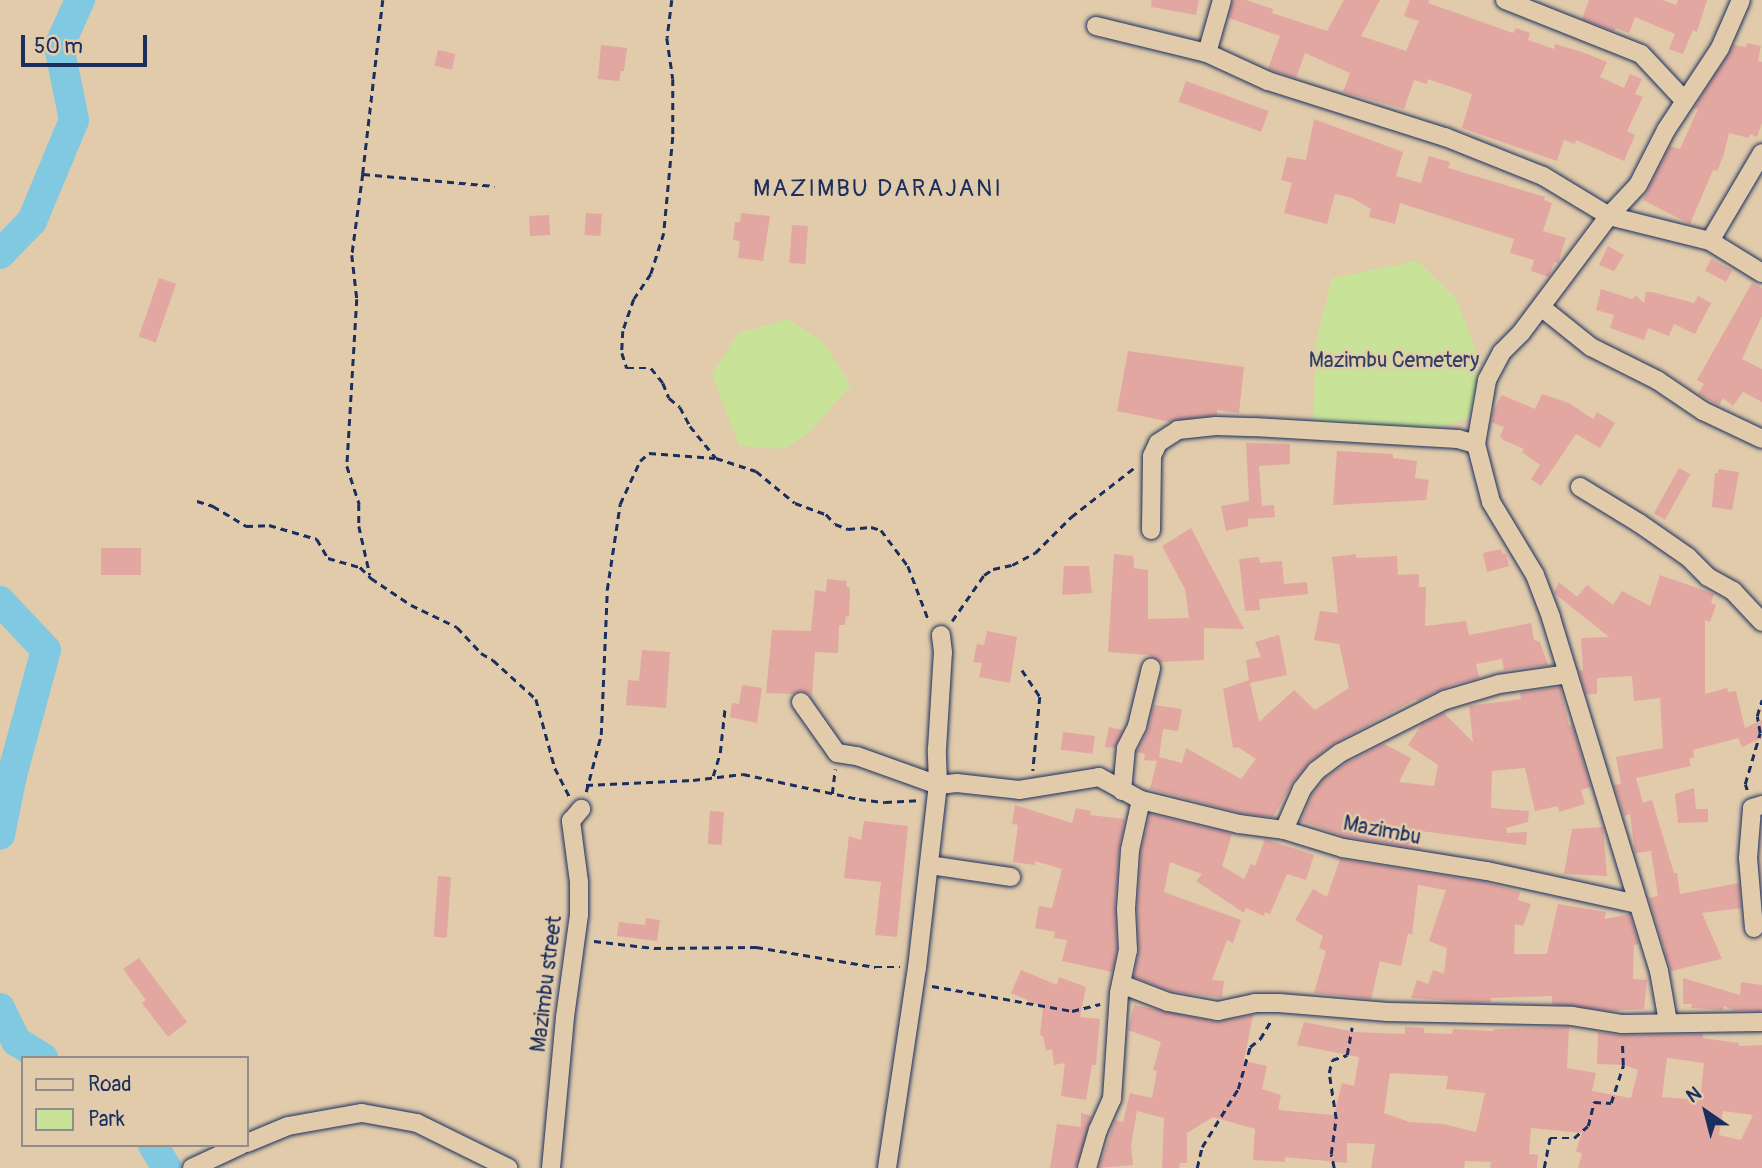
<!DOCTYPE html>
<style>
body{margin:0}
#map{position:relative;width:1762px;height:1168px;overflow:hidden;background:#e1cbab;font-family:Pangolin,sans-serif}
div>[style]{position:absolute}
.green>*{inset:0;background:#c8e298}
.river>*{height:30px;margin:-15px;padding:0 15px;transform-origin:15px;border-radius:15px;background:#80c9e1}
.building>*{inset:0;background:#e2a7a1;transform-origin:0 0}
.path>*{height:2.5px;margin-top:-1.25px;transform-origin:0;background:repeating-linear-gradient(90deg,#1b2f5e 0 7px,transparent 0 12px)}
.roads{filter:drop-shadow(0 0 2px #1b2f5e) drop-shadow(0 0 2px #1b2f5e)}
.minor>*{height:18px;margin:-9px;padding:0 9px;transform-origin:9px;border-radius:9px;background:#e1cbab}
span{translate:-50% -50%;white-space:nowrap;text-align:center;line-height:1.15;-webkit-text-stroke:5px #e1cbab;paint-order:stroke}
.park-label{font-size:21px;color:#2c4164}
.street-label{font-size:21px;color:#1b2f5e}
.quarter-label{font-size:24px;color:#1b2f5e;letter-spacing:2px}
.legend{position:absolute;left:21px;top:1056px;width:228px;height:91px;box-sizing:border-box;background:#e1cbab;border:2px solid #928d8c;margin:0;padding:9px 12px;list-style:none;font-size:21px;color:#1b2f5e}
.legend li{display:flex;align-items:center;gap:14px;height:35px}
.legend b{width:35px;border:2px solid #928d8c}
.north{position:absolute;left:1671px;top:1077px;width:70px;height:70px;-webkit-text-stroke:5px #e1cbab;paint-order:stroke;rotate:325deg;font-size:19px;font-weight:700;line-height:28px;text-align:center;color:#1b2f5e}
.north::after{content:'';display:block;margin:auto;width:24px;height:32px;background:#1b2f5e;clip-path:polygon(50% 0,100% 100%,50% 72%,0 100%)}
.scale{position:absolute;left:21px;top:35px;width:126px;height:32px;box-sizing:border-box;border:4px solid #1b2f5e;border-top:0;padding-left:9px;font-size:21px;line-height:24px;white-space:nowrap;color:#1b2f5e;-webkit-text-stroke:5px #e1cbab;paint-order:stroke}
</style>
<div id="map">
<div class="green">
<i style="clip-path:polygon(1417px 261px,1456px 298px,1480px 362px,1472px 416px,1404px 442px,1313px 428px,1316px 343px,1332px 278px)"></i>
<i style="clip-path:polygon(788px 319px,822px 341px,851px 385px,810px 432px,785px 449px,739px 446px,712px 374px,738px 333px)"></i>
</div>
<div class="river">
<i style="left:0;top:254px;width:46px;rotate:-45.9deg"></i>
<i style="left:32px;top:221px;width:109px;rotate:-67.4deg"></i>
<i style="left:74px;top:120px;width:76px;rotate:-101.5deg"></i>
<i style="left:59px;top:46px;width:51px;rotate:-65.5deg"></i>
<i style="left:0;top:601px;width:67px;rotate:46.8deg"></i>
<i style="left:46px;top:650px;width:130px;rotate:105.2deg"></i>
<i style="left:12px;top:775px;width:61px;rotate:101.3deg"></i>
<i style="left:0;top:1008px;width:37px;rotate:64deg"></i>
<i style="left:16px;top:1041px;width:32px;rotate:32deg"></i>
<i style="left:153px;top:1145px;width:27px;rotate:59deg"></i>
</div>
<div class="building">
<i style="clip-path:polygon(1152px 0,1199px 0,1196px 15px,1151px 7px)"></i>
<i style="clip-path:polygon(1233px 0,1246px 0,1273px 9px,1272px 13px,1327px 31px,1344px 0,1380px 0,1361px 36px,1406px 51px,1419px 21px,1404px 16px,1410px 0,1429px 0,1428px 3px,1513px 33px,1516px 28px,1530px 33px,1528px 40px,1554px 49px,1555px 44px,1582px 52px,1607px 62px,1600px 77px,1624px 88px,1630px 74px,1642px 79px,1635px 94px,1643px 97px,1627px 131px,1635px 135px,1624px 161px,1576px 140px,1575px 144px,1564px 140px,1557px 161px,1462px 128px,1472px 94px,1428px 79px,1427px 84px,1414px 80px,1404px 109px,1343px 92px,1350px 73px,1305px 53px,1296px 78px,1268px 69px,1280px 36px,1229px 18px)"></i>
<i style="clip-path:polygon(1589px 0,1663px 0,1676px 5px,1678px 0,1707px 0,1697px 32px,1693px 30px,1683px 54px,1669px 49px,1675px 34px,1635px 17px,1629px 33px,1616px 28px,1614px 31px,1582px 19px)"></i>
<i style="clip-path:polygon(1747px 43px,1761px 46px,1758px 61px,1762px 62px,1762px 123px,1757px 137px,1750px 134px,1749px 138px,1729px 133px,1723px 157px,1717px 171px,1713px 170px,1690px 224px,1643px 200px,1670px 146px,1680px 149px,1698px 109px,1694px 108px,1734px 45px,1746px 47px)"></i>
<i style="clip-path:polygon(601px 45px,627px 48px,624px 71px,621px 71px,619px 81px,598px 79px)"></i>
<i style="left:438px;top:50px;width:18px;height:16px;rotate:13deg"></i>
<i style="left:1186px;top:81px;width:88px;height:22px;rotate:20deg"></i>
<i style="clip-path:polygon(1314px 119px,1403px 152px,1396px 176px,1421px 183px,1429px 156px,1450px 162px,1448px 168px,1545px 197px,1544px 200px,1552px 203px,1543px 231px,1566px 238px,1558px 263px,1554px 262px,1549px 277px,1531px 271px,1534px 260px,1510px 253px,1514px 239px,1400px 203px,1395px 224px,1369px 217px,1371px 209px,1352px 198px,1335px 194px,1327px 224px,1284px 213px,1292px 183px,1281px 180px,1287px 157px,1306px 160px)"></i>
<i style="left:586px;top:213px;width:16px;height:22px;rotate:4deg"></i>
<i style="clip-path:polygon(741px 213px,770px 216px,763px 261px,738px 258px,740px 241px,733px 240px,735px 222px,740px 222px)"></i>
<i style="left:549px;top:215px;width:20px;height:20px;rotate:87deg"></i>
<i style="left:792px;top:225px;width:16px;height:38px;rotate:4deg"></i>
<i style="clip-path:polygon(1608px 246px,1624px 255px,1614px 271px,1599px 265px)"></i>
<i style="left:1711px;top:259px;width:24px;height:13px;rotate:28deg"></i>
<i style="left:159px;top:278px;width:18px;height:62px;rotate:19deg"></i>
<i style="clip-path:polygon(1752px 283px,1762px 288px,1762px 316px,1742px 359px,1762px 369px,1762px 402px,1743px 392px,1733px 406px,1723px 398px,1719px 405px,1698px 394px,1704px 384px,1697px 380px)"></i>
<i style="clip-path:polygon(1601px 289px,1632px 299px,1636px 296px,1644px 303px,1646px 292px,1652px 292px,1694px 303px,1698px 296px,1711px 303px,1695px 334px,1674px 324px,1669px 336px,1648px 328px,1644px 340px,1610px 328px,1614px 315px,1596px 310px)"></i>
<i style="clip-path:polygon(1128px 351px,1244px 367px,1239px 413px,1217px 410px,1217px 415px,1170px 422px,1117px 411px)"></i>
<i style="clip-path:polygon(1542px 394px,1569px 403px,1593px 419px,1597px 412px,1615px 423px,1600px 448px,1576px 434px,1541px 486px,1531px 479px,1540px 465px,1522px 452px,1524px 449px,1503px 440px,1500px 436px,1504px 427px,1491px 422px,1494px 409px,1502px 395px,1535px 409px)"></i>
<i style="clip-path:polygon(1246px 443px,1290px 444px,1290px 464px,1259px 466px,1262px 506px,1274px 505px,1275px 517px,1248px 519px,1248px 526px,1226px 531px,1221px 506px,1249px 501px)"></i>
<i style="clip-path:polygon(1337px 451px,1393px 454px,1393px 458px,1417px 461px,1415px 478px,1429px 480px,1426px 500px,1333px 505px)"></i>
<i style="left:1679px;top:468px;width:13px;height:52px;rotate:29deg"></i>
<i style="clip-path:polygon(1718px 469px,1739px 472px,1732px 510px,1712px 507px,1715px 473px,1718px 473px)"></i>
<i style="clip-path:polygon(1191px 528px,1244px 629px,1204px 628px,1204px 660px,1160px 662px,1149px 655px,1108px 652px,1114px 554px,1133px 556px,1134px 568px,1148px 570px,1148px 619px,1189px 618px,1185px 589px,1162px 546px)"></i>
<i style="left:101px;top:548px;width:40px;height:27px"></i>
<i style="clip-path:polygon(1501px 549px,1503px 554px,1506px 554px,1509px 566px,1487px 572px,1483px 553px)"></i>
<i style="clip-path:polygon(1356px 554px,1356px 558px,1397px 556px,1398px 575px,1419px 574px,1419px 587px,1426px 587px,1425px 626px,1466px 621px,1469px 635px,1531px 623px,1534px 640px,1540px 642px,1548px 665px,1504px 670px,1502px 659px,1476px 664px,1479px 678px,1451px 685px,1417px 701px,1416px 699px,1335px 743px,1309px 762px,1293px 782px,1273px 817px,1241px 813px,1150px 789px,1157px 761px,1144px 760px,1145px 754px,1137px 752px,1148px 731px,1154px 705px,1182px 709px,1178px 731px,1163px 729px,1159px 757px,1182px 763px,1186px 748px,1241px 779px,1256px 759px,1238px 747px,1233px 748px,1223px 689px,1249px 680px,1246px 660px,1261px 657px,1255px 642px,1279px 635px,1287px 675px,1250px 683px,1259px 722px,1294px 690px,1315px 710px,1349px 688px,1339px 644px,1314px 640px,1320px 611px,1338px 613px,1332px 557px)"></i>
<i style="clip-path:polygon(1259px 557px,1260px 563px,1282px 561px,1284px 584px,1307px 582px,1308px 594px,1259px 599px,1260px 610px,1245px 611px,1239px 559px)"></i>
<i style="clip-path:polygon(1064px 566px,1089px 566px,1092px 593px,1062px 595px)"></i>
<i style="clip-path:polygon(1660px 575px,1714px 594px,1711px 603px,1716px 605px,1710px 622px,1705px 620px,1705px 694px,1727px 688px,1728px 692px,1736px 691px,1745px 728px,1762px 720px,1762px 738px,1742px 747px,1738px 738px,1693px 750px,1694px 757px,1689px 759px,1691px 766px,1636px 778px,1643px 803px,1652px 800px,1674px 873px,1677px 873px,1680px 894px,1739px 883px,1741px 908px,1702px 913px,1722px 959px,1671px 971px,1649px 898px,1658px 896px,1651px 851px,1635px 853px,1630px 814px,1624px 816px,1614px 785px,1621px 784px,1616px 757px,1663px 748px,1660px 698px,1634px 701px,1632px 676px,1597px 678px,1597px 694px,1586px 694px,1579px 671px,1583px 670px,1581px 638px,1609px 637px,1554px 593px,1559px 582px,1577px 597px,1587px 585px,1613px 605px,1622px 591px,1650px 606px)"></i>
<i style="clip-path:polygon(827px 579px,847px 581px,846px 586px,850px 588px,849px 617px,846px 616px,845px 625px,839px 625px,838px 653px,815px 652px,812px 695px,801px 691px,793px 694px,766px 693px,772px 630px,811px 631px,815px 590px,826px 592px)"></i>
<i style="clip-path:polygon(987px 631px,1017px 637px,1010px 683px,979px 677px,982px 663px,973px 662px,977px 644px,984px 645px)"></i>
<i style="clip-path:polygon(642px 650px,670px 652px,666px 708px,626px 705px,628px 680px,639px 681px)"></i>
<i style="clip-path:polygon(742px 685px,762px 688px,757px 723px,730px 717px,732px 703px,739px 704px)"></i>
<i style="clip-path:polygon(1560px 687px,1569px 726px,1572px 725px,1591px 787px,1581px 790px,1585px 804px,1559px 812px,1558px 806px,1535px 811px,1525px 768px,1492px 771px,1491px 808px,1529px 811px,1528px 822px,1506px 828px,1507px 833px,1527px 832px,1526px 845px,1421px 831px,1420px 849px,1346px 837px,1301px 821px,1312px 795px,1324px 779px,1346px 763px,1384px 744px,1411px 758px,1399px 782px,1434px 786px,1438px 765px,1408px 745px,1422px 724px,1444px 713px,1473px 742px,1469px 706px,1521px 699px,1520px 693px)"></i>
<i style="clip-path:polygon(1109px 727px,1123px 730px,1115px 748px,1105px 747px)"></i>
<i style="left:1063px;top:732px;width:32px;height:18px;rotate:7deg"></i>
<i style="clip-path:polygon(1694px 788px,1696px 809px,1708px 809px,1708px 822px,1678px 823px,1675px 794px)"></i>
<i style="clip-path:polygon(1015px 805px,1072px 823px,1076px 808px,1091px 811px,1090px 815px,1125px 819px,1119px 849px,1115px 908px,1117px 949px,1112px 972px,1062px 961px,1067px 940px,1054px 938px,1055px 932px,1035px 928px,1039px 906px,1052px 908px,1062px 869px,1035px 861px,1035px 865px,1013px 862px,1018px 825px,1012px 824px)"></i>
<i style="left:710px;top:811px;width:14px;height:33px;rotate:4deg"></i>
<i style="clip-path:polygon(1150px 814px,1232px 834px,1222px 866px,1244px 879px,1251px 864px,1255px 866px,1265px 839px,1314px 855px,1306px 880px,1287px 874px,1270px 914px,1265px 912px,1264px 916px,1246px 908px,1244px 913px,1196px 881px,1202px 874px,1170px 862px,1164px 892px,1241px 920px,1233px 943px,1227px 940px,1212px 980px,1224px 981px,1222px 998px,1171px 991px,1134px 977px,1139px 950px,1137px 909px,1141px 852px)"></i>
<i style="clip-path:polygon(864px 821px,908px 826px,897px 937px,875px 935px,881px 882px,844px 878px,849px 836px,861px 840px)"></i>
<i style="clip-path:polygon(1603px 827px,1607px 876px,1564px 874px,1572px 829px)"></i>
<i style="clip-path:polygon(1340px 859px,1485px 882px,1520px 892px,1518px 900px,1531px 904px,1523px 926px,1515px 924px,1514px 954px,1547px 954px,1558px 904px,1606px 912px,1605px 919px,1630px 914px,1639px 944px,1634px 945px,1633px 979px,1647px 980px,1644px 1009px,1610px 1011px,1552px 1004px,1552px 996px,1491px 998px,1491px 1002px,1478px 1003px,1411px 998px,1417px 980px,1428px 984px,1433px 970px,1444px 974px,1447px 948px,1429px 941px,1446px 890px,1418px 885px,1412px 935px,1408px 933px,1401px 966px,1380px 961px,1371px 999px,1314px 993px,1326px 951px,1319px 948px,1323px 936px,1295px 920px,1313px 889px,1327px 897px)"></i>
<i style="left:438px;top:876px;width:13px;height:61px;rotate:4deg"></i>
<i style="clip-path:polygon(646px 918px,660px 920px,657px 941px,617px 936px,619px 922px,645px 925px)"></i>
<i style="clip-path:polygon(139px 958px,187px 1022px,168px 1037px,142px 1003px,146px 1000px,123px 969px)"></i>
<i style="clip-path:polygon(1021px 970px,1057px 985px,1059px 977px,1086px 987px,1080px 1017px,1100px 1019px,1096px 1065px,1092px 1065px,1086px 1100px,1061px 1096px,1065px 1063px,1054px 1065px,1052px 1049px,1046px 1051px,1043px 1036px,1040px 1035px,1043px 1007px,1011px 993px)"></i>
<i style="clip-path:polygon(1683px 978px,1740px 995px,1741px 982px,1762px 985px,1762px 1011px,1735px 1011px,1724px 1006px,1723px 1010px,1691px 1008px,1692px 1004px,1683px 1004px)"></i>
<i style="clip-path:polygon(evenodd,1134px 1005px,1216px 1022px,1253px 1015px,1244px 1061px,1267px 1066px,1262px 1089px,1281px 1095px,1278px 1110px,1334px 1115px,1342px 1083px,1354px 1086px,1359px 1057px,1297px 1045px,1304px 1022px,1355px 1032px,1405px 1034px,1405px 1027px,1424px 1028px,1424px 1033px,1452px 1034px,1453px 1029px,1493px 1031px,1494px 1029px,1569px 1027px,1567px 1068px,1596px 1073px,1592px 1091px,1631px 1098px,1638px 1070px,1624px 1065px,1597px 1064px,1598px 1032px,1622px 1035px,1703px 1034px,1703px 1038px,1739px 1043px,1739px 1046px,1762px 1045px,1762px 1168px,1578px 1168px,1582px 1154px,1576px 1151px,1582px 1133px,1531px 1128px,1529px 1154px,1538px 1155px,1537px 1168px,1490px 1168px,1491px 1162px,1465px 1161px,1464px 1168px,1371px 1168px,1375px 1144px,1347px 1143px,1347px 1163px,1285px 1157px,1285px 1162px,1253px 1160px,1255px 1129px,1213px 1117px,1187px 1133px,1187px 1163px,1180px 1163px,1179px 1168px,1162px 1168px,1164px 1118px,1137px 1111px,1131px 1145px,1133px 1165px,1099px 1168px,1115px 1120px,1123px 1122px,1130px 1093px,1152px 1098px,1157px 1071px,1153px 1070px,1161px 1042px,1128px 1030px,1134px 1005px,1667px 1058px,1704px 1063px,1700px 1100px,1662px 1097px,1667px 1058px,1134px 1005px,1390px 1073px,1448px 1076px,1446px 1089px,1485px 1093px,1476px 1132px,1443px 1124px,1409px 1122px,1384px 1113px,1390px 1073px,1134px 1005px,1723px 1111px,1753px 1115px,1741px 1140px,1719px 1135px,1723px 1111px)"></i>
<i style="clip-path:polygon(1081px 1113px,1092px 1116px,1076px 1168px,1050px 1168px,1057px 1124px,1081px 1127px)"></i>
</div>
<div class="path">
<i style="left:383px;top:0;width:175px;rotate:96.6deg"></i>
<i style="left:363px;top:174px;width:132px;rotate:5.2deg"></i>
<i style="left:672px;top:0;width:38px;rotate:97deg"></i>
<i style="left:667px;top:38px;width:41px;rotate:81.7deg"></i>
<i style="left:673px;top:79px;width:58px;rotate:90deg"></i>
<i style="left:673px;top:137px;width:96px;rotate:95.4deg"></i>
<i style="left:664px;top:233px;width:43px;rotate:107.6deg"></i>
<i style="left:651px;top:274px;width:30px;rotate:124deg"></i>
<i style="left:634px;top:299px;width:34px;rotate:109deg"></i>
<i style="left:623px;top:331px;width:22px;rotate:93deg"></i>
<i style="left:622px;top:353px;width:16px;rotate:72deg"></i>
<i style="left:627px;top:368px;width:24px"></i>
<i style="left:651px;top:368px;width:19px;rotate:51deg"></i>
<i style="left:663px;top:383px;width:16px;rotate:68deg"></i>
<i style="left:669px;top:398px;width:14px;rotate:39deg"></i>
<i style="left:680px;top:407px;width:21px;rotate:62deg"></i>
<i style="left:690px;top:426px;width:41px;rotate:50.9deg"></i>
<i style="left:716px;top:458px;width:42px;rotate:18deg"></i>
<i style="left:756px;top:471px;width:50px;rotate:39.4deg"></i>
<i style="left:795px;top:503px;width:33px;rotate:20deg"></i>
<i style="left:826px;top:514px;width:13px;rotate:48deg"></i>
<i style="left:835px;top:524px;width:14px;rotate:21deg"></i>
<i style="left:848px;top:529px;width:23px;rotate:-5deg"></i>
<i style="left:871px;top:527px;width:10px;rotate:17deg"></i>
<i style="left:881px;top:530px;width:45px;rotate:53.1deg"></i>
<i style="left:908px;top:566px;width:59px;rotate:69.1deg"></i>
<i style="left:363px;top:174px;width:82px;rotate:97.7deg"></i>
<i style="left:352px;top:255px;width:44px;rotate:83.5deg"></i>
<i style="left:357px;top:299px;width:167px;rotate:93.4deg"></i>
<i style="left:347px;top:466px;width:40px;rotate:72deg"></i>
<i style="left:359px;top:504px;width:22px;rotate:90deg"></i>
<i style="left:359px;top:526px;width:50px;rotate:77.3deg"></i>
<i style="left:197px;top:501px;width:17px;rotate:17deg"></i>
<i style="left:213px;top:506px;width:39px;rotate:31deg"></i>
<i style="left:246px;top:526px;width:23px;rotate:-2deg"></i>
<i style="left:269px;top:525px;width:50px;rotate:16.3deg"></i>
<i style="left:317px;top:539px;width:22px;rotate:60deg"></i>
<i style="left:328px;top:558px;width:33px;rotate:16deg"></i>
<i style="left:360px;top:567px;width:16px;rotate:45deg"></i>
<i style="left:371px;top:578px;width:48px;rotate:34deg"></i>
<i style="left:411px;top:605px;width:51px;rotate:25.6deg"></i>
<i style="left:457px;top:627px;width:35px;rotate:47deg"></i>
<i style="left:481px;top:653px;width:14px;rotate:30deg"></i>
<i style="left:493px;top:660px;width:58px;rotate:42.2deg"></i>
<i style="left:536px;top:699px;width:72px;rotate:74.6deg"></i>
<i style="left:555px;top:768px;width:33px;rotate:63deg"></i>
<i style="left:952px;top:621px;width:56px;rotate:-55.2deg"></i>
<i style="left:984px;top:575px;width:11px;rotate:-34deg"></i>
<i style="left:993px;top:569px;width:19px;rotate:-12deg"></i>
<i style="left:1012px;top:565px;width:26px;rotate:-28deg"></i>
<i style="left:1035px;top:553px;width:51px;rotate:-45deg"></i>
<i style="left:1071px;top:517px;width:81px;rotate:-38deg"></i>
<i style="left:1022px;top:670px;width:32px;rotate:56deg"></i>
<i style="left:1040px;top:697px;width:74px;rotate:95.4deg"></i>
<i style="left:713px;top:776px;width:24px;rotate:-73deg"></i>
<i style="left:720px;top:753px;width:46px;rotate:-83.8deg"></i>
<i style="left:586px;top:785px;width:107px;rotate:-2.7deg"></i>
<i style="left:693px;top:780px;width:50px;rotate:-6.8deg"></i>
<i style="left:743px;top:774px;width:119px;rotate:12.2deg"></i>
<i style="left:859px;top:799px;width:26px;rotate:7deg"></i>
<i style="left:885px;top:802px;width:33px;rotate:-3deg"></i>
<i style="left:1747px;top:790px;width:6px;rotate:-108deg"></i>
<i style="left:1745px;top:784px;width:53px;rotate:-73.6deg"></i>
<i style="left:1760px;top:733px;width:17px;rotate:-100deg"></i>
<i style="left:1757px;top:716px;width:17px;rotate:-73deg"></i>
<i style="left:586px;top:792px;width:59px;rotate:-75.3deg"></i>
<i style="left:601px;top:735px;width:145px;rotate:-87.6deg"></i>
<i style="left:607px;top:590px;width:87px;rotate:-81.4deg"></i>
<i style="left:620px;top:504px;width:47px;rotate:-65.1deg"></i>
<i style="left:640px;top:461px;width:12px;rotate:-42deg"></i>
<i style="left:649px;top:453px;width:66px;rotate:4.3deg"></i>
<i style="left:832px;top:794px;width:25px;rotate:-83deg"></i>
<i style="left:594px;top:941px;width:60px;rotate:6.7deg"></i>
<i style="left:654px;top:948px;width:102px;rotate:-0.6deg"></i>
<i style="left:756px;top:947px;width:121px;rotate:9.5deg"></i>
<i style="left:875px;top:967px;width:25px"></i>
<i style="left:932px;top:986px;width:142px;rotate:10.1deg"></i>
<i style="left:1072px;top:1011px;width:29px;rotate:-14deg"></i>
<i style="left:1197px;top:1168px;width:22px;rotate:-77deg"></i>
<i style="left:1202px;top:1147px;width:68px;rotate:-58.2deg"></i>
<i style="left:1238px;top:1089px;width:44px;rotate:-74.1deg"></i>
<i style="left:1250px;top:1047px;width:13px;rotate:-39deg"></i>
<i style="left:1260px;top:1039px;width:21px;rotate:-59deg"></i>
<i style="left:1334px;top:1168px;width:14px;rotate:-102deg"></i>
<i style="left:1331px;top:1154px;width:35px;rotate:-82deg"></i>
<i style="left:1336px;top:1119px;width:47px;rotate:-98.7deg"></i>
<i style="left:1329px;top:1073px;width:13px;rotate:-77deg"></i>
<i style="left:1332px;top:1060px;width:16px;rotate:-18deg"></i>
<i style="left:1347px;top:1055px;width:28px;rotate:-80deg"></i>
<i style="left:1544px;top:1168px;width:31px;rotate:-79deg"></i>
<i style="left:1550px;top:1138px;width:24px"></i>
<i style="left:1574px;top:1138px;width:18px;rotate:-41deg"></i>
<i style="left:1588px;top:1126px;width:25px;rotate:-76deg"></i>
<i style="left:1594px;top:1102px;width:17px;rotate:3deg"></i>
<i style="left:1611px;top:1103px;width:40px;rotate:-72deg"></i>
<i style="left:1623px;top:1065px;width:23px;rotate:-92deg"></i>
</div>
<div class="roads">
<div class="minor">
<i style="left:1505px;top:0;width:146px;rotate:21.7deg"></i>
<i style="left:1641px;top:54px;width:64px;rotate:46.9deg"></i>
<i style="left:1096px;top:26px;width:114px;rotate:13.7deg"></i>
<i style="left:1207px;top:53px;width:67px;rotate:24.7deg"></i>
<i style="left:1268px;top:81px;width:186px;rotate:17.6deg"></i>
<i style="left:1445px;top:137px;width:105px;rotate:21.7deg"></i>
<i style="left:1543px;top:176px;width:77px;rotate:31.2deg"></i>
<i style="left:1609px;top:216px;width:104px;rotate:13.9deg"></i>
<i style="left:1710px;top:241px;width:61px;rotate:31.6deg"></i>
<i style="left:1207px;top:53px;width:55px;rotate:-74.2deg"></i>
<i style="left:1710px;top:241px;width:102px;rotate:-59.4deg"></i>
<i style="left:1541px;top:307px;width:64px;rotate:38.7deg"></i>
<i style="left:1591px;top:347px;width:74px;rotate:26.6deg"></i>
<i style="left:1657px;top:380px;width:55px;rotate:34deg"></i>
<i style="left:1703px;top:411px;width:65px;rotate:25.4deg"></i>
<i style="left:1580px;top:487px;width:69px;rotate:31.4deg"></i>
<i style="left:1639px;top:523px;width:60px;rotate:34.8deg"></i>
<i style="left:1688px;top:557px;width:28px;rotate:45deg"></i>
<i style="left:1708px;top:577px;width:29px;rotate:29deg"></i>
<i style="left:1733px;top:591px;width:42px;rotate:46.9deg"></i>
<i style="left:1151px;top:530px;width:74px;rotate:-89.2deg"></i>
<i style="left:1152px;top:456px;width:14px;rotate:-65deg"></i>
<i style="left:1158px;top:443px;width:24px;rotate:-33deg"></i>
<i style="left:1178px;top:430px;width:38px;rotate:-6deg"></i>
<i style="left:1216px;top:426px;width:38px;rotate:2deg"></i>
<i style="left:1254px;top:427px;width:204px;rotate:3.4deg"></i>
<i style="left:1458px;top:439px;width:19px;rotate:16deg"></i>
<i style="left:801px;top:702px;width:62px;rotate:54.8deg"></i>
<i style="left:837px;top:753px;width:20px;rotate:9deg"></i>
<i style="left:857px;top:756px;width:86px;rotate:19.7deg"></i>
<i style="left:938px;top:785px;width:36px;rotate:-92deg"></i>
<i style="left:937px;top:749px;width:97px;rotate:-86.5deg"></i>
<i style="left:943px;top:652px;width:17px;rotate:-97deg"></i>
<i style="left:1122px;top:791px;width:43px;rotate:-84.7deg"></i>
<i style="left:1126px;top:748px;width:25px;rotate:-63deg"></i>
<i style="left:1137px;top:726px;width:60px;rotate:-76.4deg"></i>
<i style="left:1284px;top:830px;width:45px;rotate:-66.3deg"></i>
<i style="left:1302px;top:789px;width:23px;rotate:-52deg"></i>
<i style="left:1316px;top:771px;width:30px;rotate:-37deg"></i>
<i style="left:1340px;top:753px;width:118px;rotate:-26.8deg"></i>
<i style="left:1445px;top:700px;width:56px;rotate:-16.5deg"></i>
<i style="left:1499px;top:684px;width:70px;rotate:-8.2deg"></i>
<i style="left:929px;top:865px;width:83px;rotate:8.3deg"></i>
<i style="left:1754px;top:928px;width:70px;rotate:-94.9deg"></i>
<i style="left:1748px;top:858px;width:50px;rotate:-85.4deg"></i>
<i style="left:1752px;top:808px;width:10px;rotate:-17deg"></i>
<i style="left:1121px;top:984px;width:50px;rotate:21deg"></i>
<i style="left:1168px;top:1002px;width:51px;rotate:10.2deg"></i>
<i style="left:1218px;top:1011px;width:38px;rotate:-12deg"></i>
<i style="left:1255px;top:1003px;width:24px"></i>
<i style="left:1279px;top:1003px;width:109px;rotate:4.7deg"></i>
<i style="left:1388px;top:1012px;width:184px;rotate:1.2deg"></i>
<i style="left:1572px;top:1016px;width:51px;rotate:9.1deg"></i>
<i style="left:1622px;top:1024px;width:140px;rotate:-0.8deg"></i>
<i style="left:1668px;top:1022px;width:52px;rotate:-100deg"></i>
<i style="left:1659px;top:971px;width:370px;rotate:-107deg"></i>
<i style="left:1551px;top:617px;width:45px;rotate:-110.9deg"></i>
<i style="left:1535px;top:575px;width:85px;rotate:-121.1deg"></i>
<i style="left:1491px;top:502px;width:60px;rotate:-104.5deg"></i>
<i style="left:1476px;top:444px;width:65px;rotate:-80.2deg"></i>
<i style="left:1487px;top:380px;width:32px;rotate:-62deg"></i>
<i style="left:1502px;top:352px;width:27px;rotate:-45deg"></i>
<i style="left:1521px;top:333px;width:146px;rotate:-53.1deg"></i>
<i style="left:1609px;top:216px;width:42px;rotate:-46.9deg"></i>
<i style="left:1638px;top:185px;width:62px;rotate:-63deg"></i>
<i style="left:1666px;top:130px;width:98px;rotate:-56.6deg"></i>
<i style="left:1720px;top:48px;width:52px;rotate:-66.4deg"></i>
<i style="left:247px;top:1143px;width:44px;rotate:-22.5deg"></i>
<i style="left:288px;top:1126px;width:75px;rotate:-10deg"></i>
<i style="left:362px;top:1113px;width:56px;rotate:10.3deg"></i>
<i style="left:417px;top:1123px;width:102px;rotate:26.3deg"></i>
<i style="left:192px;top:1168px;width:54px;rotate:-25.1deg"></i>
<i style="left:551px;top:1168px;width:152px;rotate:-84.7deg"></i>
<i style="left:565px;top:1017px;width:103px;rotate:-82.2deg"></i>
<i style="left:579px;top:915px;width:33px;rotate:-90deg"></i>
<i style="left:579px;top:882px;width:62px;rotate:-97.5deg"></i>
<i style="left:571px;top:821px;width:16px;rotate:-50deg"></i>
<i style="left:887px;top:1168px;width:202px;rotate:-81.5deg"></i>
<i style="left:917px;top:968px;width:184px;rotate:-83.5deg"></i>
<i style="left:938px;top:785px;width:19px;rotate:-6deg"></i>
<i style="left:957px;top:783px;width:62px;rotate:6.4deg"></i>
<i style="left:1019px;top:790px;width:81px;rotate:-9.2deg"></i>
<i style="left:1099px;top:777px;width:48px;rotate:28.7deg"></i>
<i style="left:1141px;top:800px;width:101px;rotate:13.8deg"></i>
<i style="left:1239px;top:824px;width:45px;rotate:7.6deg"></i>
<i style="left:1284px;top:830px;width:62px;rotate:17deg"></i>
<i style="left:1343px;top:848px;width:146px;rotate:9.1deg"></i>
<i style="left:1487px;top:871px;width:154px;rotate:12.4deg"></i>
<i style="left:1087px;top:1168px;width:40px;rotate:-74deg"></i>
<i style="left:1098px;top:1130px;width:34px;rotate:-66deg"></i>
<i style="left:1112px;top:1099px;width:106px;rotate:-86.2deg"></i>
<i style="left:1119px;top:993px;width:44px;rotate:-78.2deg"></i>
<i style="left:1128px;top:950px;width:41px;rotate:-92.8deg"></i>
<i style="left:1126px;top:909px;width:59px;rotate:-86.1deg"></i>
<i style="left:1130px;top:850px;width:51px;rotate:-77.6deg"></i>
</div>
</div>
<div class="park-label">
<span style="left:1394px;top:361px">Mazimbu Cemetery</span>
</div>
<div class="street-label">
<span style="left:1382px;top:831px;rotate:11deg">Mazimbu</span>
<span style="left:547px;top:984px;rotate:-83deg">Mazimbu street</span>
</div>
<div class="quarter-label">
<span style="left:878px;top:189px">MAZIMBU DARAJANI</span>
</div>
<ul class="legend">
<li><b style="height:9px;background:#e1cbab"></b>Road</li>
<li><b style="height:19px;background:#c8e298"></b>Park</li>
</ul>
<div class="north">N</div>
<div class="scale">50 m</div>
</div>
